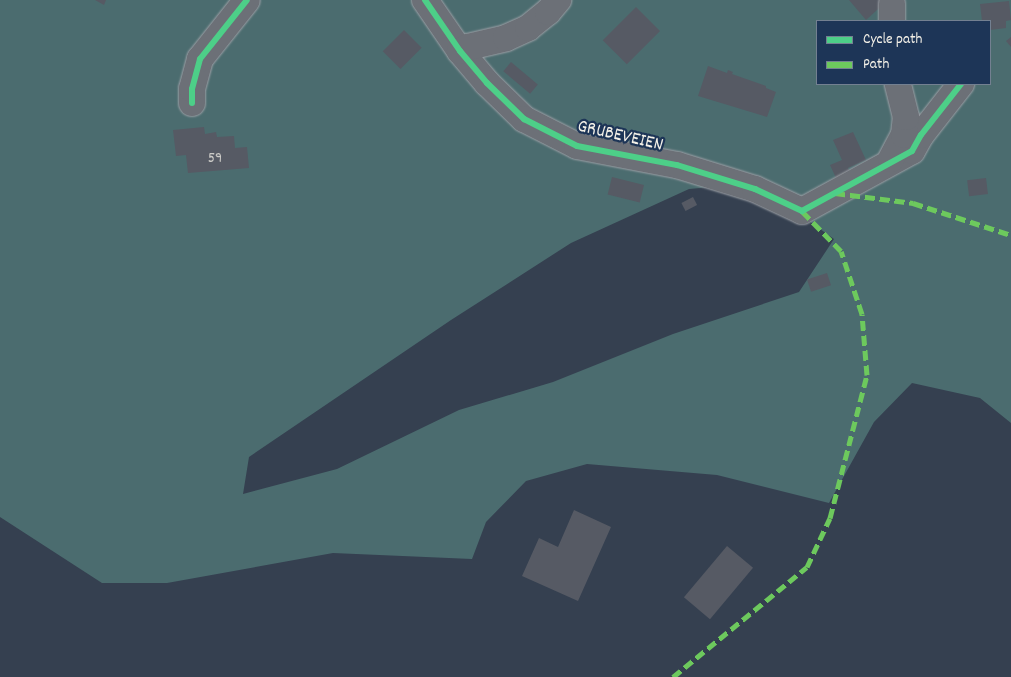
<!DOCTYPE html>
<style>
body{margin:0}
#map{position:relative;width:1011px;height:677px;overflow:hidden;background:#354050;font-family:Dekko,sans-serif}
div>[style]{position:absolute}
.green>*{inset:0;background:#4b6c6f}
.building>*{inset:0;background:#565a64;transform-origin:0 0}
.roads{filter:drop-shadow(0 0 1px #9ca0a6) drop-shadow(0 0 1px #9ca0a6)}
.minor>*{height:26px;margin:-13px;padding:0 13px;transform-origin:13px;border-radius:13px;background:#6c7077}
.quiet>*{height:5px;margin-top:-2.5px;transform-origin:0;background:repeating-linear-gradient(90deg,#6dc95d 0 10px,transparent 0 15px)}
.cycleway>*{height:6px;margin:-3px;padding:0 3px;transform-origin:3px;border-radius:3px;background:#4dcf88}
span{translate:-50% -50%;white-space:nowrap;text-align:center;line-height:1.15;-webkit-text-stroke:4.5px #1d3557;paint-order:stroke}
.number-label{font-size:16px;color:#cccbc7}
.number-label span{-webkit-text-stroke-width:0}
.street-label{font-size:19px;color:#f4f1e8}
.legend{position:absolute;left:816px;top:20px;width:175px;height:65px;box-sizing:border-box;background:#1d3557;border:1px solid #738091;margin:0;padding:6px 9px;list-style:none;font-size:15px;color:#f4f1e8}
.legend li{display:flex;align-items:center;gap:10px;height:25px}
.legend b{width:25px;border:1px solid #738091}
</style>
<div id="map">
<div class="green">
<i style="clip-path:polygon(evenodd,0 0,1011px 0,1011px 423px,980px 398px,912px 383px,874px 422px,829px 503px,717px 475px,587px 464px,526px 481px,486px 522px,472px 559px,333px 553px,167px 583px,102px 583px,0 517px,0 0,817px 21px,990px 21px,990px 84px,817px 84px,817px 21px,0 0,756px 183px,834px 239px,799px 292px,673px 334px,553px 382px,459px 410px,337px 469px,243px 494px,249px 457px,451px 320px,571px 243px,689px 189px,756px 183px)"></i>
</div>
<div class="building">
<i style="clip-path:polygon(95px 0,106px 0,104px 5px)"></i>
<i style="clip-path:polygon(849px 0,886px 0,887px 1px,866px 20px)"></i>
<i style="clip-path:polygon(1009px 1px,1011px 20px,1006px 21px,1006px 28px,990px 30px,990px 21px,982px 21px,980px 4px)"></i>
<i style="left:636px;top:7px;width:34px;height:47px;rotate:45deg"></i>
<i style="left:404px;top:30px;width:25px;height:30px;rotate:45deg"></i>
<i style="clip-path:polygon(1011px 37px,1011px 47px,1006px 41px)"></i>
<i style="left:511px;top:62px;width:35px;height:12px;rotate:40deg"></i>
<i style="clip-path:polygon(708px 66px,727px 73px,728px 70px,733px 72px,732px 74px,766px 86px,766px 88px,776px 92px,767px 117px,698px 96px)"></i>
<i style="clip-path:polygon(204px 127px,205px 134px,216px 132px,217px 137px,234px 136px,235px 148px,247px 147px,249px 168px,188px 173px,186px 155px,176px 156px,173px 130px)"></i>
<i style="clip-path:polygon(853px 132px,866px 160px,848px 168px,850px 172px,836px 178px,830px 165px,842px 160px,833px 140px)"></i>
<i style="left:612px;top:177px;width:33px;height:18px;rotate:14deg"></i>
<i style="left:986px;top:178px;width:16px;height:19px;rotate:83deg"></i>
<i style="left:693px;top:197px;width:9px;height:13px;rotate:63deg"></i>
<i style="left:827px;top:273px;width:13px;height:21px;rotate:72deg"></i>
<i style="clip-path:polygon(574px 510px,611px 527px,578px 601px,522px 576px,539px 538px,558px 547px)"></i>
<i style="left:727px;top:546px;width:34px;height:67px;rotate:40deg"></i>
</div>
<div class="roads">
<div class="minor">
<i style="left:425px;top:0;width:62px;rotate:55.5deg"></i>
<i style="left:460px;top:51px;width:42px;rotate:49.8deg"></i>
<i style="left:487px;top:83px;width:52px;rotate:44.2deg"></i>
<i style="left:524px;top:119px;width:59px;rotate:27deg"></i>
<i style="left:577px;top:146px;width:102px;rotate:10.8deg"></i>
<i style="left:677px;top:165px;width:82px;rotate:17.1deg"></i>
<i style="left:755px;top:189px;width:52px;rotate:25.1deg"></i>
<i style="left:802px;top:211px;width:125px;rotate:-28.6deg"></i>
<i style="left:912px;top:151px;width:18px;rotate:-61deg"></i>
<i style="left:921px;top:135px;width:65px;rotate:-51.9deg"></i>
<i style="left:892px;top:4px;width:17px;rotate:90deg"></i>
<i style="left:460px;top:51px;width:9px;rotate:-27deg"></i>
<i style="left:468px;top:47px;width:39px;rotate:-13deg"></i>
<i style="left:506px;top:38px;width:24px;rotate:-24deg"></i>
<i style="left:528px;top:28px;width:26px;rotate:-39deg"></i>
<i style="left:548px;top:12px;width:16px;rotate:-50deg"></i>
<i style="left:192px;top:103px;width:14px;rotate:-90deg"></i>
<i style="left:192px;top:89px;width:31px;rotate:-75deg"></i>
<i style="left:200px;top:59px;width:75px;rotate:-51.5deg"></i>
<i style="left:891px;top:159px;width:27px;rotate:-62deg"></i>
<i style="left:904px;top:135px;width:18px;rotate:-84deg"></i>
<i style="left:906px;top:117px;width:34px;rotate:-104deg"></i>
</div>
</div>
<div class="quiet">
<i style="left:835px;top:193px;width:79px;rotate:7.3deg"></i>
<i style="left:913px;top:203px;width:103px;rotate:18.1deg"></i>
<i style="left:673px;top:677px;width:173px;rotate:-39.4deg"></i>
<i style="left:807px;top:567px;width:54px;rotate:-64.9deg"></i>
<i style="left:830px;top:518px;width:148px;rotate:-75.5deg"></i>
<i style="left:867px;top:375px;width:61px;rotate:-94.7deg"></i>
<i style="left:862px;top:314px;width:66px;rotate:-108.4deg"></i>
<i style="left:841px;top:251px;width:56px;rotate:-134.3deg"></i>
</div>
<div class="cycleway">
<i style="left:425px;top:0;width:62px;rotate:55.5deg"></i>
<i style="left:460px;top:51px;width:42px;rotate:49.8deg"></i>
<i style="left:487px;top:83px;width:52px;rotate:44.2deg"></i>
<i style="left:524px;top:119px;width:59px;rotate:27deg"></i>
<i style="left:577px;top:146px;width:102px;rotate:10.8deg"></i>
<i style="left:677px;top:165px;width:82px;rotate:17.1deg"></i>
<i style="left:755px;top:189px;width:52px;rotate:25.1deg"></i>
<i style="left:802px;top:211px;width:125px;rotate:-28.6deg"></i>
<i style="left:912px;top:151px;width:18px;rotate:-61deg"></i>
<i style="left:921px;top:135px;width:65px;rotate:-51.9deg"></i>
<i style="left:192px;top:103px;width:14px;rotate:-90deg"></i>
<i style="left:192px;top:89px;width:31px;rotate:-75deg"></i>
<i style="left:200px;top:59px;width:75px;rotate:-51.5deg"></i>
</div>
<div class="number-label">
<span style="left:215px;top:159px">59</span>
</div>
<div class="street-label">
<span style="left:620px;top:137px;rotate:13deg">GRUBEVEIEN</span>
</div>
<ul class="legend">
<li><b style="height:6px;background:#4dcf88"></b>Cycle path</li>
<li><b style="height:6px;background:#6dc95d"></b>Path</li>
</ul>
</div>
